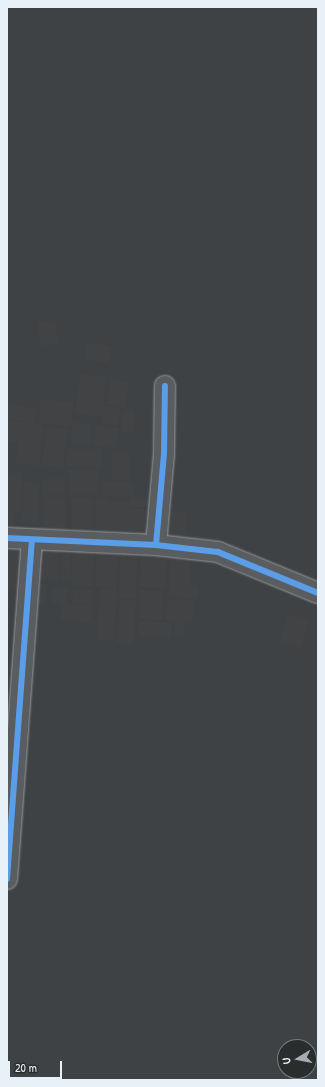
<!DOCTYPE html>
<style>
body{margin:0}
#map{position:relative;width:325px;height:1087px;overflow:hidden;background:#2b2c2d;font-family:"Patrick Hand",sans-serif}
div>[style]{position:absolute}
.green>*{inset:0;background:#3f4244}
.building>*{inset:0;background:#424344;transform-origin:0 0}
.roads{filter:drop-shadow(0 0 1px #96989a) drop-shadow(0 0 1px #96989a)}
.minor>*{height:20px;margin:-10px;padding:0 10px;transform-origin:10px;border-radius:10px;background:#5a5d60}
.cycleway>*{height:6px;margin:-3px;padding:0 3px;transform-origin:3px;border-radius:3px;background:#5a9eea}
span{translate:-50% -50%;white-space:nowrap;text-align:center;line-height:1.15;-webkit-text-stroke:3px #2a2d2e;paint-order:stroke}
.frame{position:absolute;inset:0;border:8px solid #e8f1f8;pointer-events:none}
.north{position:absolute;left:277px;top:1039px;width:40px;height:40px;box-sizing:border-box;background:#2a2d2e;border:1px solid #767b7f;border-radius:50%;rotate:260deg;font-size:11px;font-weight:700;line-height:16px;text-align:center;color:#e8f1f8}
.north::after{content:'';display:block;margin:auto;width:14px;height:18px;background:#a6acb1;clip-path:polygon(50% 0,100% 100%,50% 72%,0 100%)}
.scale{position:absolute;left:8px;top:1061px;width:54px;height:18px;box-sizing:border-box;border:2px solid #e8f1f8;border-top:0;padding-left:5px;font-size:12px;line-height:14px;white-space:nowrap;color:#e8f1f8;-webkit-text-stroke:3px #2a2d2e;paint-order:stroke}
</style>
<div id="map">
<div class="green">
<i style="clip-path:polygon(evenodd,7px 7px,318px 7px,318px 1080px,7px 1080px,7px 7px,285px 1047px,309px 1047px,309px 1071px,285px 1071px,285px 1047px)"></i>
</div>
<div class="building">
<i style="left:55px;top:320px;width:24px;height:18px;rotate:81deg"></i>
<i style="left:87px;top:342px;width:25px;height:17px;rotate:11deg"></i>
<i style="clip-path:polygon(80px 374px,107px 377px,103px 406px,120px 408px,118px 426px,102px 424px,103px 417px,75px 413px)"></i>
<i style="left:110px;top:379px;width:19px;height:26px;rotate:9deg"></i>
<i style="left:41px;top:399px;width:33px;height:24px;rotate:7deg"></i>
<i style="left:7px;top:404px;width:30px;height:15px;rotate:8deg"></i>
<i style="left:123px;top:410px;width:12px;height:21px;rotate:5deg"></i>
<i style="clip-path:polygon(7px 420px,44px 425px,39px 466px,16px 463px,18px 443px,7px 441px)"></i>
<i style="left:73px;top:422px;width:19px;height:21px;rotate:6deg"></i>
<i style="left:96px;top:426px;width:22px;height:20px;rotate:5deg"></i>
<i style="left:46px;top:427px;width:21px;height:39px;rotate:5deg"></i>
<i style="left:67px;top:449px;width:34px;height:18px"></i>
<i style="left:112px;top:451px;width:17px;height:29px"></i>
<i style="left:69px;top:470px;width:29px;height:25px"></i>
<i style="clip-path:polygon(7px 473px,22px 473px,21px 512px,14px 512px,14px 528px,7px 527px)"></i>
<i style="left:43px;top:479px;width:22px;height:16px"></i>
<i style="left:24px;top:482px;width:16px;height:41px;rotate:4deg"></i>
<i style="left:101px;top:482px;width:32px;height:14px"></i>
<i style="left:44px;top:497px;width:21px;height:32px"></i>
<i style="left:96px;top:497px;width:13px;height:32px"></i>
<i style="left:130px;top:497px;width:21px;height:10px"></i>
<i style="left:72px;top:498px;width:20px;height:32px"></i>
<i style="left:110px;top:502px;width:19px;height:30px"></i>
<i style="left:130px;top:509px;width:19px;height:28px"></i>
<i style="left:163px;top:511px;width:24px;height:26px;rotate:2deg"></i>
<i style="left:193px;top:535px;width:21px;height:10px;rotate:8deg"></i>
<i style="clip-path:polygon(7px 544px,28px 547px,22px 591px,7px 589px)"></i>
<i style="left:39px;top:546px;width:21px;height:34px;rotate:3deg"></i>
<i style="left:73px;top:546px;width:21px;height:40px;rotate:3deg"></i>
<i style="left:97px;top:547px;width:21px;height:40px;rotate:3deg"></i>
<i style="left:121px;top:548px;width:17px;height:50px;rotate:3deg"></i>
<i style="left:141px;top:551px;width:25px;height:36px;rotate:2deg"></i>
<i style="left:61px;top:553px;width:10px;height:28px"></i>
<i style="clip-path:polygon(171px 553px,191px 554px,190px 585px,199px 586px,198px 598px,169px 597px)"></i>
<i style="left:32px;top:583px;width:15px;height:21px;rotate:4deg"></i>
<i style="left:53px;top:587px;width:15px;height:16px;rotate:4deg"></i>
<i style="left:100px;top:588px;width:17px;height:52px;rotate:3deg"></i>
<i style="left:73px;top:589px;width:19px;height:14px;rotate:3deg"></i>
<i style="left:140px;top:590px;width:23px;height:29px;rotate:2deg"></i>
<i style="clip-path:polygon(167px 599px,194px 600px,193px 622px,185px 621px,184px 637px,175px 637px,175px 621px,166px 620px)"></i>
<i style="left:120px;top:600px;width:16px;height:44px;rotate:4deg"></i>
<i style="left:62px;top:604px;width:30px;height:16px;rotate:4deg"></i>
<i style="left:288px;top:615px;width:22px;height:28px;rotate:16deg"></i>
<i style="left:139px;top:621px;width:33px;height:15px;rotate:2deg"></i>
</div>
<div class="roads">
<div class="minor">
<i style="left:7px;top:538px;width:149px;rotate:2.7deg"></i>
<i style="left:156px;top:545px;width:62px;rotate:6.4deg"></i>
<i style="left:218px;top:552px;width:108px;rotate:22.3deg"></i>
<i style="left:156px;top:545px;width:91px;rotate:-85deg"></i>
<i style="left:164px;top:454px;width:68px;rotate:-89.2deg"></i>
<i style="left:7px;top:879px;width:340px;rotate:-85.8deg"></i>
</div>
</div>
<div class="cycleway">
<i style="left:7px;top:538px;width:149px;rotate:2.7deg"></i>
<i style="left:156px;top:545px;width:62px;rotate:6.4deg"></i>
<i style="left:218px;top:552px;width:108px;rotate:22.3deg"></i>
<i style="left:156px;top:545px;width:91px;rotate:-85deg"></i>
<i style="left:164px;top:454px;width:68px;rotate:-89.2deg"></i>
<i style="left:7px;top:879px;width:340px;rotate:-85.8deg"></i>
</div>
<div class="frame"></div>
<div class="north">U</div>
<div class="scale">20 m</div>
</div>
